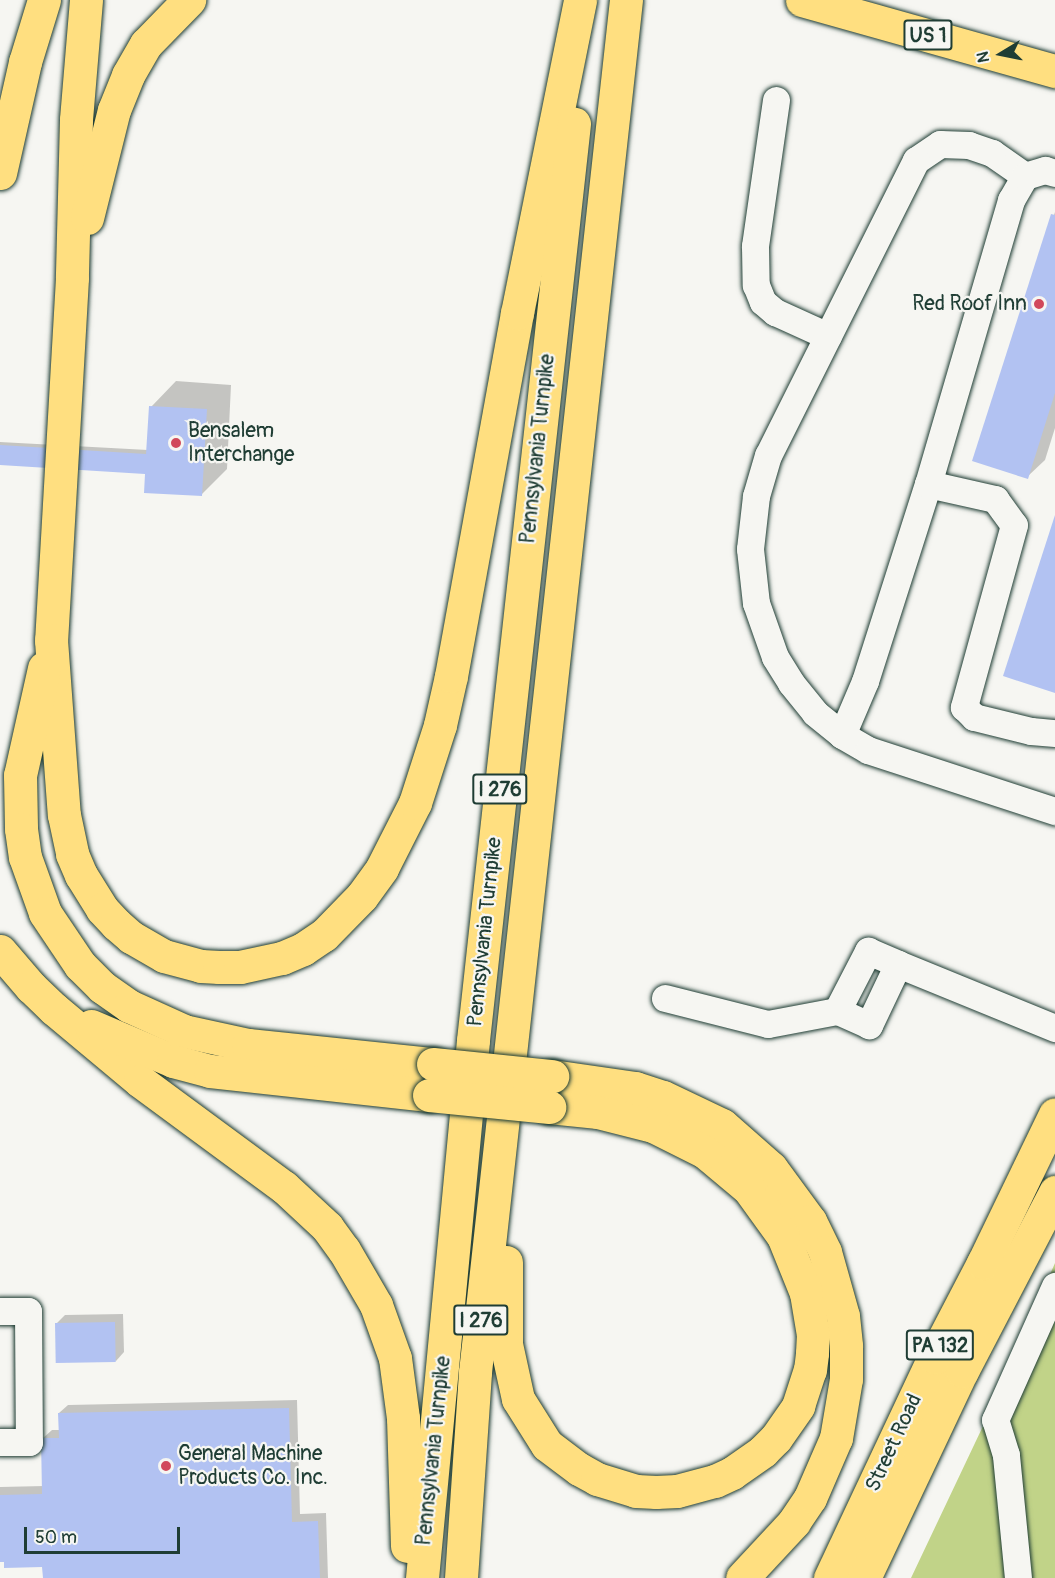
<!DOCTYPE html>
<style>
body{margin:0}
#map{position:relative;width:1055px;height:1578px;overflow:hidden;background:#f6f6f2;font-family:Pangolin,sans-serif}
div>[style]{position:absolute}
.green>*{inset:0;background:#c1d388}
.shadow>*{inset:0;background:#0003}
.building>*{inset:0;background:#b2c2f2;transform-origin:0 0}
.roads{filter:drop-shadow(0 0 2px #1f3d34) drop-shadow(0 0 2px #1f3d34)}
.minor>*{height:27px;margin:-13.5px;padding:0 13.5px;transform-origin:13.5px;border-radius:13.5px;background:#f6f6f2}
.major>*{height:33px;margin:-16.5px;padding:0 16.5px;transform-origin:16.5px;border-radius:16.5px;background:#ffdf80}
.highway>*{height:33px;margin:-16.5px;padding:0 16.5px;transform-origin:16.5px;border-radius:16.5px;background:#ffdf80}
.bridges{filter:drop-shadow(0 0 2px #1f3d34) drop-shadow(0 0 2px #1f3d34)}
.highway-bridge>*{height:33px;margin:-16.5px;padding:0 16.5px;transform-origin:16.5px;border-radius:16.5px;background:#ffdf80}
.dots>*{width:16px;height:16px;translate:-50% -50%;box-sizing:border-box;border:3px solid #f6f6f2;border-radius:50%}
span{translate:-50% -50%;white-space:nowrap;text-align:center;line-height:1.15;-webkit-text-stroke:4.5px #f6f6f2;paint-order:stroke}
.shield-label span{padding:2px 4px;background:#f6f6f2;border:2px solid;border-radius:4px;-webkit-text-stroke-width:0}
.shield-label{font-size:20px;color:#1f3d34;font-weight:700}
.poi-label{font-size:21px;color:#1f3d34}
.right{translate:-100% -50%;text-align:right}
.left{translate:0 -50%;text-align:left}
.street-label{font-size:21px;color:#1f3d34}
.north{position:absolute;left:971px;top:24px;width:60px;height:60px;-webkit-text-stroke:4px #f6f6f2;paint-order:stroke;rotate:260deg;font-size:16px;font-weight:700;line-height:24px;text-align:center;color:#1f3d34}
.north::after{content:'';display:block;margin:auto;width:21px;height:27px;background:#1f3d34;clip-path:polygon(50% 0,100% 100%,50% 72%,0 100%)}
.scale{position:absolute;left:24px;top:1527px;width:156px;height:27px;box-sizing:border-box;border:3px solid #1f3d34;border-top:0;padding-left:8px;font-size:18px;line-height:21px;white-space:nowrap;color:#1f3d34;-webkit-text-stroke:4px #f6f6f2;paint-order:stroke}
</style>
<div id="map">
<div class="green">
<i style="clip-path:polygon(1055px 1263px,1055px 1578px,911px 1578px,993px 1405px)"></i>
</div>
<div class="shadow">
<i style="clip-path:polygon(1055px 212px,1055px 428px,1045px 460px,1027px 477px,974px 460px)"></i>
<i style="clip-path:polygon(176px 381px,231px 385px,227px 469px,201px 495px,147px 470px,0 464px,0 442px,148px 450px,151px 407px)"></i>
<i style="clip-path:polygon(123px 1314px,124px 1352px,116px 1361px,56px 1324px,65px 1315px)"></i>
<i style="clip-path:polygon(297px 1400px,300px 1514px,326px 1513px,328px 1578px,44px 1578px,44px 1566px,0 1561px,0 1487px,44px 1486px,43px 1438px,52px 1430px,60px 1430px,59px 1413px,68px 1405px)"></i>
</div>
<div class="building">
<i style="clip-path:polygon(1051px 214px,1055px 215px,1055px 393px,1028px 479px,972px 461px)"></i>
<i style="clip-path:polygon(149px 406px,207px 409px,202px 496px,144px 493px,145px 474px,0 465px,0 445px,146px 454px)"></i>
<i style="clip-path:polygon(1055px 515px,1055px 693px,1003px 676px)"></i>
<i style="left:115px;top:1322px;width:40px;height:60px;rotate:89deg"></i>
<i style="clip-path:polygon(289px 1408px,292px 1522px,318px 1521px,320px 1578px,43px 1578px,42px 1567px,4px 1568px,4px 1562px,0 1562px,0 1495px,42px 1494px,41px 1438px,59px 1438px,58px 1413px)"></i>
</div>
<div class="roads">
<div class="minor">
<i style="left:776px;top:100px;width:148px;rotate:98.2deg"></i>
<i style="left:755px;top:246px;width:39px;rotate:89deg"></i>
<i style="left:756px;top:285px;width:18px;rotate:68deg"></i>
<i style="left:763px;top:302px;width:16px;rotate:40deg"></i>
<i style="left:775px;top:312px;width:58px;rotate:24.4deg"></i>
<i style="left:1025px;top:176px;width:40px;rotate:-145.1deg"></i>
<i style="left:992px;top:153px;width:24px;rotate:-161deg"></i>
<i style="left:969px;top:145px;width:29px;rotate:-178deg"></i>
<i style="left:940px;top:144px;width:29px;rotate:146deg"></i>
<i style="left:916px;top:160px;width:330px;rotate:116.6deg"></i>
<i style="left:768px;top:455px;width:43px;rotate:106.3deg"></i>
<i style="left:756px;top:496px;width:53px;rotate:96.5deg"></i>
<i style="left:750px;top:549px;width:54px;rotate:83.7deg"></i>
<i style="left:756px;top:603px;width:57px;rotate:70.6deg"></i>
<i style="left:775px;top:657px;width:31px;rotate:58deg"></i>
<i style="left:791px;top:683px;width:38px;rotate:51deg"></i>
<i style="left:815px;top:713px;width:35px;rotate:39deg"></i>
<i style="left:842px;top:735px;width:30px;rotate:30deg"></i>
<i style="left:868px;top:750px;width:197px;rotate:18.1deg"></i>
<i style="left:928px;top:484px;width:69px;rotate:12.6deg"></i>
<i style="left:995px;top:499px;width:32px;rotate:54deg"></i>
<i style="left:1014px;top:525px;width:189px;rotate:105.4deg"></i>
<i style="left:964px;top:707px;width:14px;rotate:45deg"></i>
<i style="left:974px;top:717px;width:59px;rotate:13.8deg"></i>
<i style="left:1031px;top:731px;width:24px;rotate:5deg"></i>
<i style="left:842px;top:735px;width:59px;rotate:-66.9deg"></i>
<i style="left:865px;top:681px;width:207px;rotate:-72.3deg"></i>
<i style="left:928px;top:484px;width:296px;rotate:-73.7deg"></i>
<i style="left:1011px;top:200px;width:28px;rotate:-60deg"></i>
<i style="left:1025px;top:176px;width:21px;rotate:-17deg"></i>
<i style="left:1045px;top:170px;width:10px;rotate:17deg"></i>
<i style="left:898px;top:964px;width:68px;rotate:115.4deg"></i>
<i style="left:869px;top:1025px;width:35px;rotate:-156deg"></i>
<i style="left:837px;top:1011px;width:68px;rotate:-62.7deg"></i>
<i style="left:868px;top:951px;width:33px;rotate:23deg"></i>
<i style="left:898px;top:964px;width:170px;rotate:22.2deg"></i>
<i style="left:665px;top:998px;width:106px;rotate:14.2deg"></i>
<i style="left:768px;top:1024px;width:70px;rotate:-10.7deg"></i>
<i style="left:0;top:1311px;width:28px"></i>
<i style="left:28px;top:1311px;width:131px;rotate:89.6deg"></i>
<i style="left:29px;top:1442px;width:29px;rotate:180deg"></i>
<i style="left:1018px;top:1578px;width:124px;rotate:-95.6deg"></i>
<i style="left:1006px;top:1455px;width:37px;rotate:-107deg"></i>
<i style="left:995px;top:1420px;width:147px;rotate:-65.9deg"></i>
</div>
<div class="major">
<i style="left:830px;top:1578px;width:244px;rotate:-64.8deg"></i>
<i style="left:934px;top:1357px;width:106px;rotate:-62.5deg"></i>
<i style="left:983px;top:1263px;width:165px;rotate:-64.2deg"></i>
<i style="left:864px;top:1578px;width:229px;rotate:-64.7deg"></i>
<i style="left:962px;top:1371px;width:202px;rotate:-62.5deg"></i>
</div>
<div class="highway">
<i style="left:86px;top:0;width:120px;rotate:94.8deg"></i>
<i style="left:76px;top:120px;width:158px;rotate:91.5deg"></i>
<i style="left:72px;top:278px;width:363px;rotate:93.3deg"></i>
<i style="left:51px;top:640px;width:175px;rotate:85.8deg"></i>
<i style="left:64px;top:815px;width:40px;rotate:78deg"></i>
<i style="left:72px;top:854px;width:23px;rotate:67deg"></i>
<i style="left:81px;top:875px;width:40px;rotate:58deg"></i>
<i style="left:102px;top:909px;width:21px;rotate:47deg"></i>
<i style="left:116px;top:924px;width:20px;rotate:41deg"></i>
<i style="left:131px;top:937px;width:38px;rotate:30deg"></i>
<i style="left:164px;top:956px;width:38px;rotate:15deg"></i>
<i style="left:201px;top:966px;width:18px;rotate:3deg"></i>
<i style="left:219px;top:967px;width:21px"></i>
<i style="left:240px;top:967px;width:43px;rotate:-12.1deg"></i>
<i style="left:282px;top:958px;width:23px;rotate:-23deg"></i>
<i style="left:303px;top:949px;width:25px;rotate:-34deg"></i>
<i style="left:324px;top:935px;width:54px;rotate:-45.7deg"></i>
<i style="left:362px;top:896px;width:34px;rotate:-54deg"></i>
<i style="left:382px;top:868px;width:73px;rotate:-63.1deg"></i>
<i style="left:415px;top:803px;width:82px;rotate:-72.2deg"></i>
<i style="left:440px;top:725px;width:50px;rotate:-77.3deg"></i>
<i style="left:451px;top:676px;width:369px;rotate:-79.7deg"></i>
<i style="left:517px;top:313px;width:319px;rotate:-78.6deg"></i>
<i style="left:802px;top:0;width:263px;rotate:15.7deg"></i>
<i style="left:0;top:173px;width:114px;rotate:-77.3deg"></i>
<i style="left:25px;top:62px;width:65px;rotate:-73deg"></i>
<i style="left:87px;top:218px;width:111px;rotate:-76deg"></i>
<i style="left:114px;top:110px;width:38px;rotate:-68deg"></i>
<i style="left:128px;top:75px;width:36px;rotate:-60deg"></i>
<i style="left:146px;top:44px;width:62px;rotate:-45.7deg"></i>
<i style="left:44px;top:668px;width:110px;rotate:102.6deg"></i>
<i style="left:20px;top:775px;width:54px;rotate:88.9deg"></i>
<i style="left:21px;top:829px;width:28px;rotate:82deg"></i>
<i style="left:25px;top:857px;width:59px;rotate:70.3deg"></i>
<i style="left:45px;top:913px;width:63px;rotate:56.1deg"></i>
<i style="left:80px;top:965px;width:31px;rotate:45deg"></i>
<i style="left:102px;top:987px;width:33px;rotate:35deg"></i>
<i style="left:129px;top:1006px;width:60px;rotate:24.4deg"></i>
<i style="left:184px;top:1031px;width:66px;rotate:12.3deg"></i>
<i style="left:248px;top:1045px;width:186px;rotate:5.9deg"></i>
<i style="left:0;top:951px;width:48px;rotate:49.3deg"></i>
<i style="left:31px;top:987px;width:32px;rotate:44deg"></i>
<i style="left:54px;top:1009px;width:112px;rotate:39.9deg"></i>
<i style="left:140px;top:1081px;width:179px;rotate:36.4deg"></i>
<i style="left:284px;top:1187px;width:59px;rotate:42.9deg"></i>
<i style="left:327px;top:1227px;width:29px;rotate:54deg"></i>
<i style="left:344px;top:1250px;width:64px;rotate:59.8deg"></i>
<i style="left:376px;top:1305px;width:56px;rotate:70.3deg"></i>
<i style="left:395px;top:1358px;width:61px;rotate:82.4deg"></i>
<i style="left:403px;top:1418px;width:128px;rotate:88.2deg"></i>
<i style="left:91px;top:1026px;width:89px;rotate:23.1deg"></i>
<i style="left:173px;top:1061px;width:38px;rotate:15deg"></i>
<i style="left:210px;top:1071px;width:220px;rotate:6.3deg"></i>
<i style="left:552px;top:1076px;width:84px;rotate:8.2deg"></i>
<i style="left:635px;top:1088px;width:29px;rotate:18deg"></i>
<i style="left:663px;top:1097px;width:65px;rotate:25.4deg"></i>
<i style="left:722px;top:1125px;width:65px;rotate:41.3deg"></i>
<i style="left:771px;top:1168px;width:66px;rotate:53.7deg"></i>
<i style="left:810px;top:1221px;width:34px;rotate:64deg"></i>
<i style="left:825px;top:1252px;width:66px;rotate:74.3deg"></i>
<i style="left:843px;top:1316px;width:30px;rotate:84deg"></i>
<i style="left:846px;top:1346px;width:33px;rotate:90deg"></i>
<i style="left:846px;top:1379px;width:60px;rotate:99.6deg"></i>
<i style="left:836px;top:1438px;width:65px;rotate:113.4deg"></i>
<i style="left:810px;top:1498px;width:29px;rotate:124deg"></i>
<i style="left:794px;top:1522px;width:76px;rotate:132.9deg"></i>
<i style="left:506px;top:1262px;width:82px;rotate:90deg"></i>
<i style="left:506px;top:1344px;width:56px;rotate:77.7deg"></i>
<i style="left:518px;top:1399px;width:54px;rotate:57.8deg"></i>
<i style="left:547px;top:1445px;width:40px;rotate:37deg"></i>
<i style="left:579px;top:1469px;width:21px;rotate:29deg"></i>
<i style="left:597px;top:1479px;width:41px;rotate:17.1deg"></i>
<i style="left:636px;top:1491px;width:20px;rotate:3deg"></i>
<i style="left:656px;top:1492px;width:21px;rotate:-3deg"></i>
<i style="left:677px;top:1491px;width:39px;rotate:-15deg"></i>
<i style="left:715px;top:1481px;width:19px;rotate:-25deg"></i>
<i style="left:732px;top:1473px;width:38px;rotate:-35deg"></i>
<i style="left:763px;top:1451px;width:18px;rotate:-45deg"></i>
<i style="left:776px;top:1438px;width:39px;rotate:-55deg"></i>
<i style="left:798px;top:1406px;width:38px;rotate:-72deg"></i>
<i style="left:810px;top:1370px;width:17px;rotate:-83deg"></i>
<i style="left:812px;top:1353px;width:18px;rotate:-87deg"></i>
<i style="left:813px;top:1335px;width:43px;rotate:-99.5deg"></i>
<i style="left:806px;top:1293px;width:61px;rotate:-112deg"></i>
<i style="left:783px;top:1236px;width:58px;rotate:-125.9deg"></i>
<i style="left:749px;top:1189px;width:57px;rotate:-139.9deg"></i>
<i style="left:705px;top:1152px;width:58px;rotate:-153.4deg"></i>
<i style="left:653px;top:1126px;width:57px;rotate:-165.7deg"></i>
<i style="left:598px;top:1112px;width:49px;rotate:-174.2deg"></i>
<i style="left:422px;top:1578px;width:540px;rotate:-84.58deg"></i>
<i style="left:473px;top:1040px;width:922px;rotate:-83.71deg"></i>
<i style="left:461px;top:1578px;width:206px;rotate:-86.1deg"></i>
<i style="left:475px;top:1372px;width:1380px;rotate:-83.72deg"></i>
</div>
</div>
<div class="bridges">
<div class="highway-bridge">
<i style="left:433px;top:1064px;width:120px;rotate:5.8deg"></i>
<i style="left:429px;top:1095px;width:121px;rotate:5.7deg"></i>
</div>
</div>
<div class="dots">
<i style="left:1039px;top:304px;background:#d1495b"></i>
<i style="left:176px;top:443px;background:#d1495b"></i>
<i style="left:166px;top:1466px;background:#d1495b"></i>
</div>
<div class="shield-label">
<span style="left:928px;top:35px">US 1</span>
<span style="left:500px;top:789px">I 276</span>
<span style="left:481px;top:1320px">I 276</span>
<span style="left:940px;top:1345px">PA 132</span>
</div>
<div class="poi-label">
<span class="right" style="left:1027px;top:304px">Red Roof Inn</span>
<span class="left" style="left:188px;top:443px">Bensalem<br>Interchange</span>
<span class="left" style="left:178px;top:1466px">General Machine<br>Products Co. Inc.</span>
</div>
<div class="street-label">
<span style="left:538px;top:449px;rotate:-84deg">Pennsylvania Turnpike</span>
<span style="left:485px;top:932px;rotate:-84deg">Pennsylvania Turnpike</span>
<span style="left:894px;top:1443px;rotate:-65deg">Street Road</span>
<span style="left:434px;top:1451px;rotate:-84deg">Pennsylvania Turnpike</span>
</div>
<div class="north">N</div>
<div class="scale">50 m</div>
</div>
